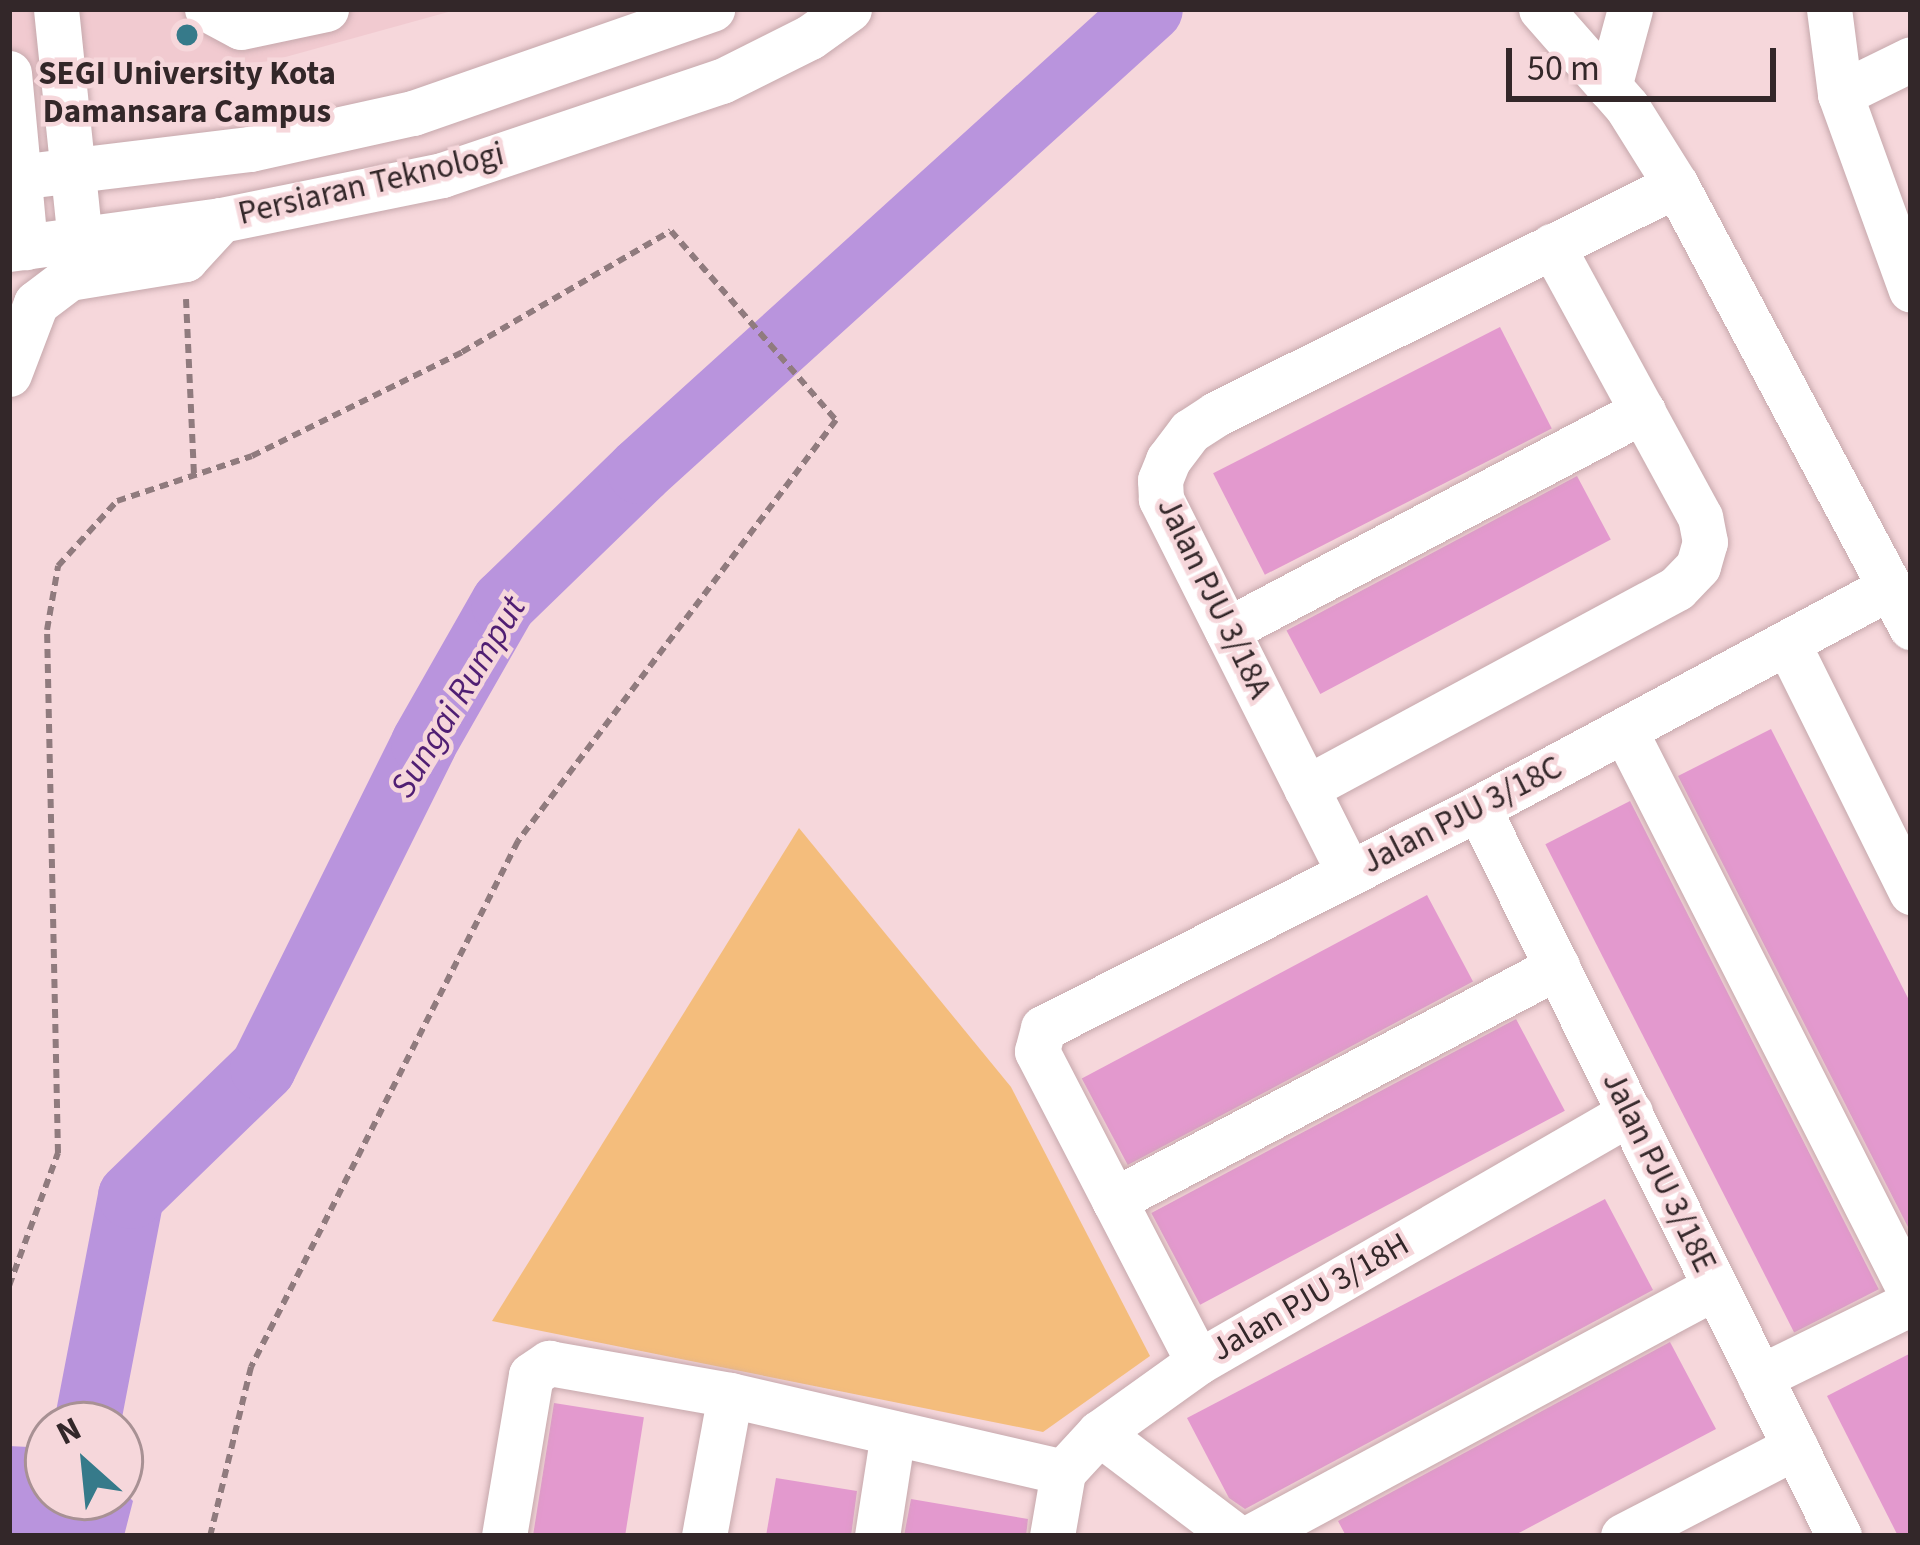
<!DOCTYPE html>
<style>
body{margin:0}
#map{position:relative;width:1920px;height:1545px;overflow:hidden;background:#f6d7db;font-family:"Source Sans 3",sans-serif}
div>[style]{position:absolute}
.built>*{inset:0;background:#f1cad0}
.green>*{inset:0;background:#f4bd7c}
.water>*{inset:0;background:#b994dd}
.river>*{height:66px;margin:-33px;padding:0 33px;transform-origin:33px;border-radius:33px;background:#b994dd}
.building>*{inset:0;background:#e399ce;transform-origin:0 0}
.path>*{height:6px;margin-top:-3px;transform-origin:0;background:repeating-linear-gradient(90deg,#907b7e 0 9px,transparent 0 15px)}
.roads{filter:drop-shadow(0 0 3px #c6a8ac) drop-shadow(0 0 3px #c6a8ac)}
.minor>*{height:45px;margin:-22.5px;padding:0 22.5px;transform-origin:22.5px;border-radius:22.5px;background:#fff}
.dots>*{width:33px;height:33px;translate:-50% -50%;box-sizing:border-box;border:6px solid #f6d7db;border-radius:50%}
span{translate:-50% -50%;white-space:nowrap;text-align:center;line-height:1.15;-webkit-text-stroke:9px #f6d7db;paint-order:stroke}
.poi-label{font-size:33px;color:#332729;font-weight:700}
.street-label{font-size:33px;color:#332729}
.water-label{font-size:36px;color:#501e73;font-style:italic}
.frame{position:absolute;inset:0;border:12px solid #332729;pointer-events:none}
.north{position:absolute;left:24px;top:1401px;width:120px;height:120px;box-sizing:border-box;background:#f6d7db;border:3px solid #a89194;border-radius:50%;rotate:333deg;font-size:33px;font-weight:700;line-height:48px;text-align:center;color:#332729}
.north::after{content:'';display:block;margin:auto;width:42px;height:54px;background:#367a8a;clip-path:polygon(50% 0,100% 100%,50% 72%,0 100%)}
.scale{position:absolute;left:1506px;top:48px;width:270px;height:54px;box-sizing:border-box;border:6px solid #332729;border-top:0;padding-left:15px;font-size:36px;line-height:42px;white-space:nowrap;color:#332729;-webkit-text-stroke:9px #f6d7db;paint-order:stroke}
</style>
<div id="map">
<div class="built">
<i style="clip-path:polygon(9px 9px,459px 9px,271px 61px,9px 89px)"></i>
</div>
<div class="green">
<i style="clip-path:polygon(799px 828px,1011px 1087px,1150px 1356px,1043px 1432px,492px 1321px)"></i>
</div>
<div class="water">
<i style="clip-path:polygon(9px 1446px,48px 1448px,48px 1497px,120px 1497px,120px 1488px,133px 1501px,124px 1536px,9px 1536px)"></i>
</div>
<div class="river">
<i style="left:87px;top:1425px;width:233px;rotate:-79.1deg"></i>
<i style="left:131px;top:1196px;width:184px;rotate:-44.1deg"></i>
<i style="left:263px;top:1068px;width:363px;rotate:-63.6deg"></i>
<i style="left:424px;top:743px;width:161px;rotate:-60.3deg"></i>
<i style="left:504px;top:603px;width:190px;rotate:-44.1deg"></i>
<i style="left:640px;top:471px;width:688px;rotate:-42.17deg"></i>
</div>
<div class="building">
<i style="left:1500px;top:327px;width:114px;height:322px;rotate:63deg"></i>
<i style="left:1577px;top:476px;width:72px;height:329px;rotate:62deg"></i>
<i style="clip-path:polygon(1771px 729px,1911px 1004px,1911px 1233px,1678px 776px)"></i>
<i style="left:1630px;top:801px;width:548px;height:95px;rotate:63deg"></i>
<i style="left:1427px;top:895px;width:98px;height:391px;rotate:62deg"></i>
<i style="left:1516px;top:1019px;width:104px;height:413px;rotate:62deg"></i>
<i style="clip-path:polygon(1605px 1199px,1653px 1290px,1245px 1509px,1229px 1498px,1187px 1418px)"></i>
<i style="clip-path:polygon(1670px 1342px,1716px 1429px,1513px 1536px,1346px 1536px,1338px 1521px)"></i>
<i style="clip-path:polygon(1911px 1353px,1911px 1536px,1898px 1536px,1827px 1396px)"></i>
<i style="left:554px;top:1403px;width:91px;height:135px;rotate:9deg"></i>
<i style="clip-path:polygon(776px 1478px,857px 1491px,851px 1536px,766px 1536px)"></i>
<i style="clip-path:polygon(911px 1499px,1028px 1519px,1026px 1536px,904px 1536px)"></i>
</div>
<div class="path">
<i style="left:186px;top:299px;width:176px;rotate:87.4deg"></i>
<i style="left:9px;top:1286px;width:142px;rotate:-69.8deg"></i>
<i style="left:58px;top:1153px;width:523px;rotate:-91.2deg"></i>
<i style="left:47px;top:630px;width:65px;rotate:-80.2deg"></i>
<i style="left:58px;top:566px;width:88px;rotate:-47.8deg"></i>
<i style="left:117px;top:501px;width:142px;rotate:-18.4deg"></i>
<i style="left:252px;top:456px;width:234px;rotate:-26.3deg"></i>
<i style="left:462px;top:352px;width:241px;rotate:-30.1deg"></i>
<i style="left:671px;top:231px;width:251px;rotate:48.9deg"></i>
<i style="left:836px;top:420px;width:528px;rotate:127.07deg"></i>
<i style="left:518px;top:841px;width:590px;rotate:116.91deg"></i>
<i style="left:251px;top:1367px;width:174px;rotate:103.6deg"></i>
</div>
<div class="roads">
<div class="minor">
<i style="left:56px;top:9px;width:232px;rotate:84.1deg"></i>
<i style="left:207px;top:9px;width:38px;rotate:28deg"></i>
<i style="left:241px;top:27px;width:87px;rotate:-12deg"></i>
<i style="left:1541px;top:9px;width:130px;rotate:48.7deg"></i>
<i style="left:1627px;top:107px;width:92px;rotate:57.9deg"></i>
<i style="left:1676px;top:185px;width:501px;rotate:62deg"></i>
<i style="left:1829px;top:9px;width:86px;rotate:82.6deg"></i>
<i style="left:1840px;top:94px;width:208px;rotate:70.1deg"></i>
<i style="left:9px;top:73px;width:175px;rotate:84.7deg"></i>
<i style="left:1609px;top:87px;width:81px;rotate:-74.9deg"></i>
<i style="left:1840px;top:94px;width:79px;rotate:-26.2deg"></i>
<i style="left:9px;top:178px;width:243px;rotate:-6.9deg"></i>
<i style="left:250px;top:149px;width:167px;rotate:-12.5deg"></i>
<i style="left:413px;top:113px;width:317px;rotate:-19.2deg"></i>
<i style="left:9px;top:249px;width:214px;rotate:-7.8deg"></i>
<i style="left:221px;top:220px;width:226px;rotate:-11.5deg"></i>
<i style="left:442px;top:175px;width:295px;rotate:-18.6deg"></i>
<i style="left:722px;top:81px;width:98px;rotate:-26.6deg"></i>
<i style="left:810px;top:37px;width:48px;rotate:-35.7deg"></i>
<i style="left:9px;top:374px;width:76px;rotate:-69.2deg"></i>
<i style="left:36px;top:303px;width:41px;rotate:-37.1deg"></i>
<i style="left:69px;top:278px;width:118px;rotate:-9.3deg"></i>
<i style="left:185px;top:259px;width:53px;rotate:-47.3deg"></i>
<i style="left:1227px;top:630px;width:470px;rotate:-27.8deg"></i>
<i style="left:1788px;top:644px;width:277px;rotate:63.6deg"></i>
<i style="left:1625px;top:731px;width:631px;rotate:63.03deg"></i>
<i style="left:1306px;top:788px;width:421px;rotate:-28.3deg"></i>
<i style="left:1677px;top:588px;width:30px;rotate:-46deg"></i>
<i style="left:1698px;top:566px;width:25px;rotate:-74deg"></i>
<i style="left:1705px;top:542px;width:25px;rotate:-101deg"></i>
<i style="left:1700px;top:517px;width:309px;rotate:-118.6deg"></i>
<i style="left:1478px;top:808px;width:813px;rotate:63.62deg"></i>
<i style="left:1349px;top:873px;width:419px;rotate:-116.7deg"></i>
<i style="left:1161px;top:499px;width:19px;rotate:-93deg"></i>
<i style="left:1160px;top:480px;width:22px;rotate:-68deg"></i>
<i style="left:1168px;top:460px;width:36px;rotate:-53deg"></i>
<i style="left:1190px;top:431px;width:31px;rotate:-33deg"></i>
<i style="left:1216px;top:414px;width:514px;rotate:-26.47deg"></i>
<i style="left:1114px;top:1200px;width:501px;rotate:-27.74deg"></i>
<i style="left:1198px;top:1362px;width:350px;rotate:-117.4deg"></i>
<i style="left:1037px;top:1051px;width:24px;rotate:-75deg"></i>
<i style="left:1043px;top:1028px;width:487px;rotate:-26.8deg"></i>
<i style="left:1478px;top:808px;width:468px;rotate:-28.2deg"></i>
<i style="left:1760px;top:1377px;width:168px;rotate:-26.1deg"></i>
<i style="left:1099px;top:1433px;width:171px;rotate:37.1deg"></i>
<i style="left:504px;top:1536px;width:163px;rotate:-80.5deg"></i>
<i style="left:531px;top:1375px;width:22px;rotate:-34deg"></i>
<i style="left:549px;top:1363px;width:184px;rotate:10deg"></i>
<i style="left:730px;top:1395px;width:342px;rotate:13deg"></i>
<i style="left:704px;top:1536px;width:143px;rotate:-79.6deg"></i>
<i style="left:877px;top:1536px;width:104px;rotate:-81.2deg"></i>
<i style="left:1052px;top:1536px;width:65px;rotate:-80.2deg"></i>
<i style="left:1063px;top:1472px;width:53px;rotate:-47.3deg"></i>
<i style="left:1099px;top:1433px;width:122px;rotate:-35.6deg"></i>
<i style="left:1198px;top:1362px;width:499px;rotate:-30deg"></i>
<i style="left:1252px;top:1536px;width:526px;rotate:-28.27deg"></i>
<i style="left:1623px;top:1536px;width:194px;rotate:-27.4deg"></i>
</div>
</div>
<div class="dots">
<i style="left:187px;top:35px;background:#367a8a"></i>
</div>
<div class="poi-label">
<span style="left:187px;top:93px">SEGI University Kota<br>Damansara Campus</span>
</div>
<div class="street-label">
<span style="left:371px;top:184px;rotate:-13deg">Persiaran Teknologi</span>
<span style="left:1214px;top:598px;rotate:64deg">Jalan PJU 3/18A</span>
<span style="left:1462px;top:815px;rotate:-27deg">Jalan PJU 3/18C</span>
<span style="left:1659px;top:1172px;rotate:64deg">Jalan PJU 3/18E</span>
<span style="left:1310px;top:1297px;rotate:-30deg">Jalan PJU 3/18H</span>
</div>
<div class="water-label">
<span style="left:458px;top:697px;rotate:-59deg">Sungai Rumput</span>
</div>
<div class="frame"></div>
<div class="north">N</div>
<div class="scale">50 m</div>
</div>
